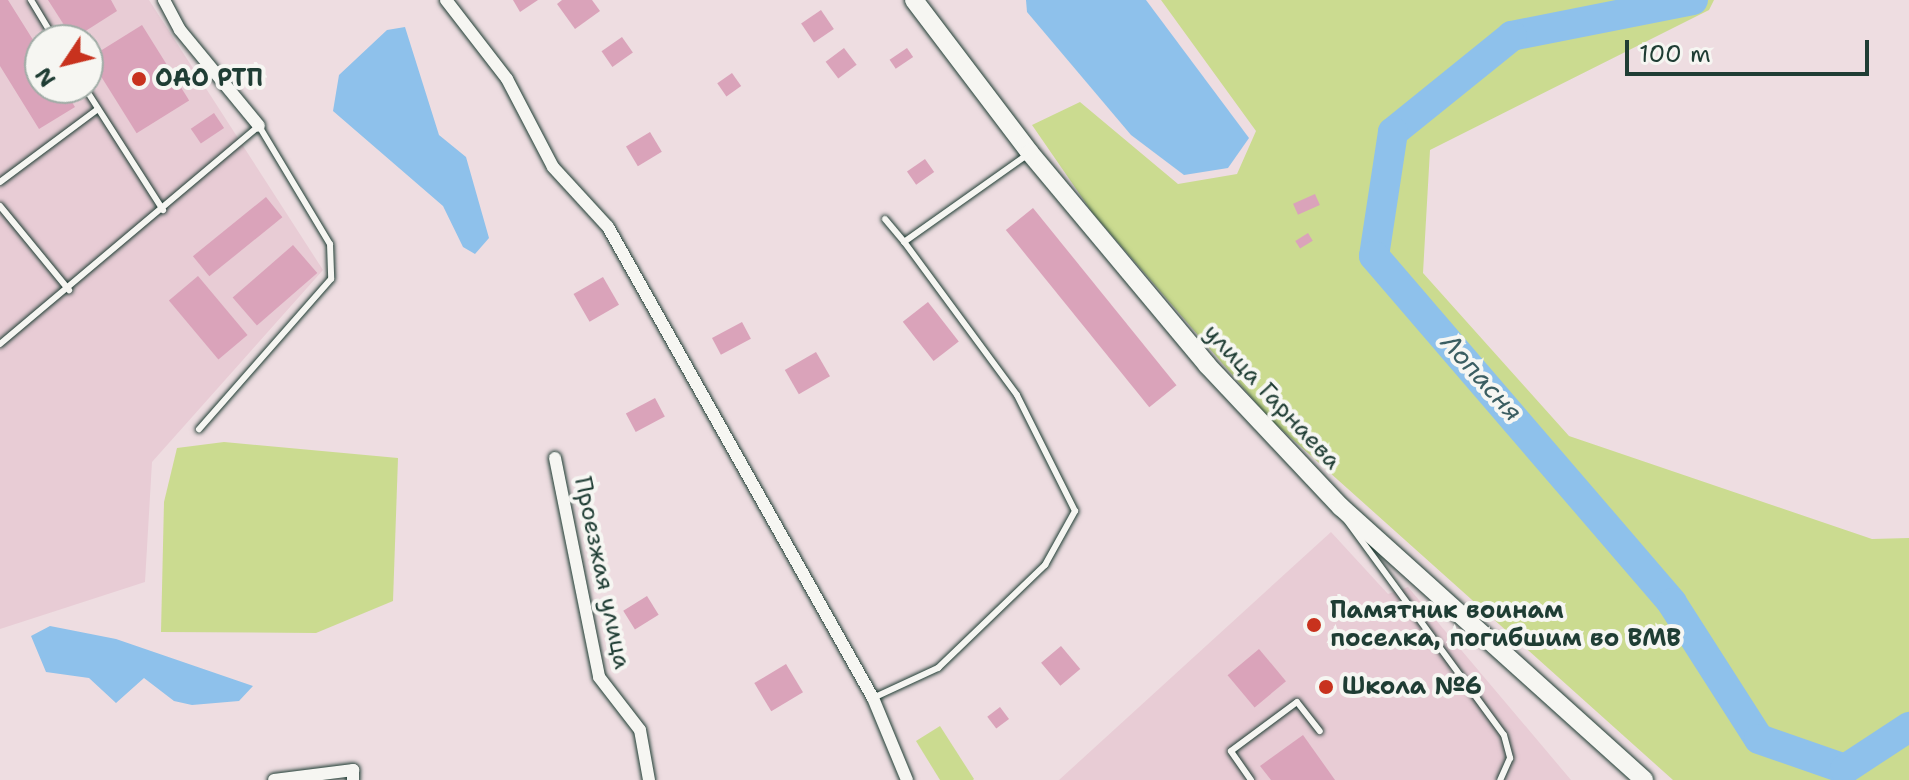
<!DOCTYPE html>
<meta charset="utf-8">
<style>
body{margin:0}
#map{position:relative;width:1909px;height:780px;overflow:hidden;background:#eedde1;font-family:"Shantell Sans",sans-serif}
div>[style]{position:absolute}
.built>*{inset:0;background:#e8ccd5}
.green>*{inset:0;background:#cbdb90}
.water>*{inset:0;background:#8ec1eb}
.river>*{height:30px;margin:-15px;padding:0 15px;transform-origin:15px;border-radius:15px;background:#8ec1eb}
.building>*{inset:0;background:#daa3ba;transform-origin:0 0}
.roads{filter:drop-shadow(0 0 2px #1f3d34) drop-shadow(0 0 2px #1f3d34)}
.lane>*{height:6px;margin:-3px;padding:0 3px;transform-origin:3px;border-radius:3px;background:#f6f6f2}
.street>*{height:12px;margin:-6px;padding:0 6px;transform-origin:6px;border-radius:6px;background:#f6f6f2}
.secondary>*{height:18px;margin:-9px;padding:0 9px;transform-origin:9px;border-radius:9px;background:#f6f6f2}
.dots>*{width:22px;height:22px;translate:-50% -50%;box-sizing:border-box;border:4px solid #f6f6f2;border-radius:50%}
span{translate:-50% -50%;white-space:nowrap;text-align:center;line-height:1.15;-webkit-text-stroke:8px #f6f6f2;paint-order:stroke}
.poi-label{font-size:24px;color:#1f3d34;font-weight:700}
.left{translate:0 -50%;text-align:left}
.street-label{font-size:24px;color:#1f3d34}
.water-label{font-size:26px;color:#3b5e62;font-style:italic}
.north{position:absolute;left:24px;top:24px;width:80px;height:80px;box-sizing:border-box;background:#f6f6f2;border:2px solid #a0aca6;border-radius:50%;rotate:235deg;font-size:22px;font-weight:700;line-height:32px;text-align:center;color:#1f3d34}
.north::after{content:'';display:block;margin:auto;width:28px;height:36px;background:#c8321e;clip-path:polygon(50% 0,100% 100%,50% 72%,0 100%)}
.scale{position:absolute;left:1625px;top:40px;width:244px;height:36px;box-sizing:border-box;border:4px solid #1f3d34;border-top:0;padding-left:10px;font-size:24px;line-height:28px;white-space:nowrap;color:#1f3d34;-webkit-text-stroke:6px #f6f6f2;paint-order:stroke}
</style>
<div id="map">
<div class="built">
<i style="clip-path:polygon(evenodd,0 0,149px 0,323px 270px,152px 462px,145px 582px,0 629px,0 0,40px 40px,88px 40px,88px 88px,40px 88px,40px 40px)"></i>
<i style="clip-path:polygon(1331px 532px,1388px 594px,1408px 587px,1571px 780px,1059px 780px)"></i>
</div>
<div class="green">
<i style="clip-path:polygon(1161px 0,1714px 0,1709px 10px,1430px 150px,1423px 273px,1569px 436px,1872px 539px,1909px 538px,1909px 780px,1673px 780px,1271px 420px,1092px 212px,1032px 125px,1080px 102px,1178px 184px,1237px 174px,1256px 131px)"></i>
<i style="clip-path:polygon(224px 442px,398px 458px,393px 601px,316px 633px,161px 632px,164px 502px,177px 448px)"></i>
<i style="clip-path:polygon(940px 726px,974px 779px,973px 780px,940px 780px,916px 741px)"></i>
</div>
<div class="water">
<i style="clip-path:polygon(1026px 0,1146px 0,1249px 138px,1228px 168px,1184px 175px,1131px 135px,1027px 12px)"></i>
<i style="clip-path:polygon(405px 27px,439px 135px,466px 157px,489px 238px,475px 254px,463px 247px,443px 206px,333px 111px,339px 75px,387px 30px)"></i>
<i style="clip-path:polygon(50px 626px,116px 639px,253px 686px,239px 701px,192px 705px,174px 701px,144px 678px,116px 703px,89px 678px,46px 672px,31px 636px)"></i>
</div>
<div class="river">
<i style="left:1693px;top:0;width:185px;rotate:168.8deg"></i>
<i style="left:1512px;top:36px;width:153px;rotate:141.1deg"></i>
<i style="left:1393px;top:132px;width:125px;rotate:98.7deg"></i>
<i style="left:1374px;top:256px;width:457px;rotate:49.3deg"></i>
<i style="left:1672px;top:603px;width:161px;rotate:57.4deg"></i>
<i style="left:1759px;top:739px;width:91px;rotate:19.2deg"></i>
<i style="left:1845px;top:769px;width:77px;rotate:-33.3deg"></i>
</div>
<div class="building">
<i style="clip-path:polygon(0 0,8px 0,40px 51px,40px 88px,63px 88px,75px 107px,39px 129px,0 66px)"></i>
<i style="clip-path:polygon(48px 0,111px 0,117px 11px,73px 39px)"></i>
<i style="clip-path:polygon(513px 0,538px 0,520px 12px)"></i>
<i style="clip-path:polygon(562px 0,592px 0,600px 11px,575px 29px,557px 4px)"></i>
<i style="left:821px;top:10px;width:23px;height:24px;rotate:56deg"></i>
<i style="left:142px;top:25px;width:89px;height:62px;rotate:58deg"></i>
<i style="left:622px;top:37px;width:19px;height:25px;rotate:55deg"></i>
<i style="left:844px;top:48px;width:21px;height:23px;rotate:53deg"></i>
<i style="left:907px;top:48px;width:11px;height:21px;rotate:56deg"></i>
<i style="left:732px;top:73px;width:16px;height:18px;rotate:55deg"></i>
<i style="left:214px;top:113px;width:18px;height:28px;rotate:56deg"></i>
<i style="left:650px;top:132px;width:23px;height:28px;rotate:59deg"></i>
<i style="left:925px;top:159px;width:16px;height:22px;rotate:55deg"></i>
<i style="left:1315px;top:194px;width:12px;height:24px;rotate:66deg"></i>
<i style="left:266px;top:197px;width:26px;height:94px;rotate:51deg"></i>
<i style="left:1033px;top:208px;width:228px;height:35px;rotate:51deg"></i>
<i style="left:1308px;top:233px;width:9px;height:15px;rotate:58deg"></i>
<i style="left:293px;top:245px;width:37px;height:80px;rotate:49deg"></i>
<i style="left:198px;top:276px;width:77px;height:38px;rotate:50deg"></i>
<i style="left:603px;top:277px;width:32px;height:34px;rotate:60deg"></i>
<i style="left:928px;top:302px;width:50px;height:32px;rotate:52deg"></i>
<i style="left:742px;top:322px;width:19px;height:34px;rotate:62deg"></i>
<i style="left:816px;top:352px;width:28px;height:36px;rotate:60deg"></i>
<i style="left:655px;top:398px;width:21px;height:33px;rotate:62deg"></i>
<i style="left:647px;top:596px;width:22px;height:28px;rotate:58deg"></i>
<i style="left:1061px;top:646px;width:30px;height:26px;rotate:50deg"></i>
<i style="left:1259px;top:649px;width:42px;height:41px;rotate:50deg"></i>
<i style="left:786px;top:664px;width:33px;height:37px;rotate:59deg"></i>
<i style="left:1000px;top:707px;width:15px;height:16px;rotate:53deg"></i>
<i style="clip-path:polygon(1303px 735px,1335px 780px,1271px 780px,1260px 766px)"></i>
</div>
<div class="roads">
<div class="lane">
<i style="left:31px;top:0;width:47px;rotate:59deg"></i>
<i style="left:85px;top:88px;width:145px;rotate:57.4deg"></i>
<i style="left:0;top:182px;width:122px;rotate:-36.7deg"></i>
<i style="left:0;top:206px;width:109px;rotate:50.6deg"></i>
<i style="left:885px;top:219px;width:30px;rotate:50deg"></i>
<i style="left:0;top:344px;width:339px;rotate:-40.1deg"></i>
<i style="left:259px;top:126px;width:138px;rotate:59deg"></i>
<i style="left:330px;top:244px;width:35px;rotate:88deg"></i>
<i style="left:331px;top:279px;width:200px;rotate:131.3deg"></i>
<i style="left:1345px;top:518px;width:269px;rotate:53.8deg"></i>
<i style="left:1504px;top:735px;width:24px;rotate:75deg"></i>
<i style="left:1510px;top:758px;width:24px;rotate:114deg"></i>
<i style="left:873px;top:698px;width:72px;rotate:-24.8deg"></i>
<i style="left:938px;top:668px;width:149px;rotate:-43.9deg"></i>
<i style="left:1045px;top:565px;width:62px;rotate:-60.9deg"></i>
<i style="left:1075px;top:511px;width:130px;rotate:-116.6deg"></i>
<i style="left:1017px;top:395px;width:190px;rotate:-126.4deg"></i>
<i style="left:904px;top:242px;width:151px;rotate:-35.3deg"></i>
<i style="left:1251px;top:780px;width:35px;rotate:-125deg"></i>
<i style="left:1231px;top:751px;width:82px;rotate:-36.6deg"></i>
<i style="left:1297px;top:702px;width:37px;rotate:52deg"></i>
</div>
<div class="street">
<i style="left:164px;top:0;width:34px;rotate:62deg"></i>
<i style="left:180px;top:30px;width:124px;rotate:50.5deg"></i>
<i style="left:446px;top:0;width:100px;rotate:52.3deg"></i>
<i style="left:507px;top:79px;width:99px;rotate:62.4deg"></i>
<i style="left:553px;top:167px;width:81px;rotate:47.5deg"></i>
<i style="left:608px;top:227px;width:540px;rotate:60.64deg"></i>
<i style="left:873px;top:698px;width:89px;rotate:67.5deg"></i>
<i style="left:555px;top:458px;width:223px;rotate:78.6deg"></i>
<i style="left:599px;top:677px;width:67px;rotate:52.3deg"></i>
<i style="left:640px;top:730px;width:51px;rotate:79.8deg"></i>
<i style="left:274px;top:780px;width:80px;rotate:-7.2deg"></i>
<i style="left:353px;top:770px;width:10px;rotate:90deg"></i>
</div>
<div class="secondary">
<i style="left:914px;top:0;width:192px;rotate:52.8deg"></i>
<i style="left:1030px;top:153px;width:276px;rotate:50.1deg"></i>
<i style="left:1207px;top:365px;width:195px;rotate:46.7deg"></i>
<i style="left:1341px;top:507px;width:408px;rotate:42deg"></i>
</div>
</div>
<div class="dots">
<i style="left:139px;top:79px;background:#c8321e"></i>
<i style="left:1314px;top:625px;background:#c8321e"></i>
<i style="left:1326px;top:687px;background:#c8321e"></i>
</div>
<div class="poi-label">
<span class="left" style="left:155px;top:79px">ОАО РТП</span>
<span class="left" style="left:1330px;top:625px">Памятник воинам<br>поселка, погибшим во ВМВ</span>
<span class="left" style="left:1342px;top:687px">Школа №6</span>
</div>
<div class="street-label">
<span style="left:1272px;top:397px;rotate:47deg">улица Гарнаева</span>
<span style="left:602px;top:573px;rotate:78deg">Проезжая улица</span>
</div>
<div class="water-label">
<span style="left:1482px;top:377px;rotate:48deg">Лопасня</span>
</div>
<div class="north">N</div>
<div class="scale">100 m</div>
</div>
